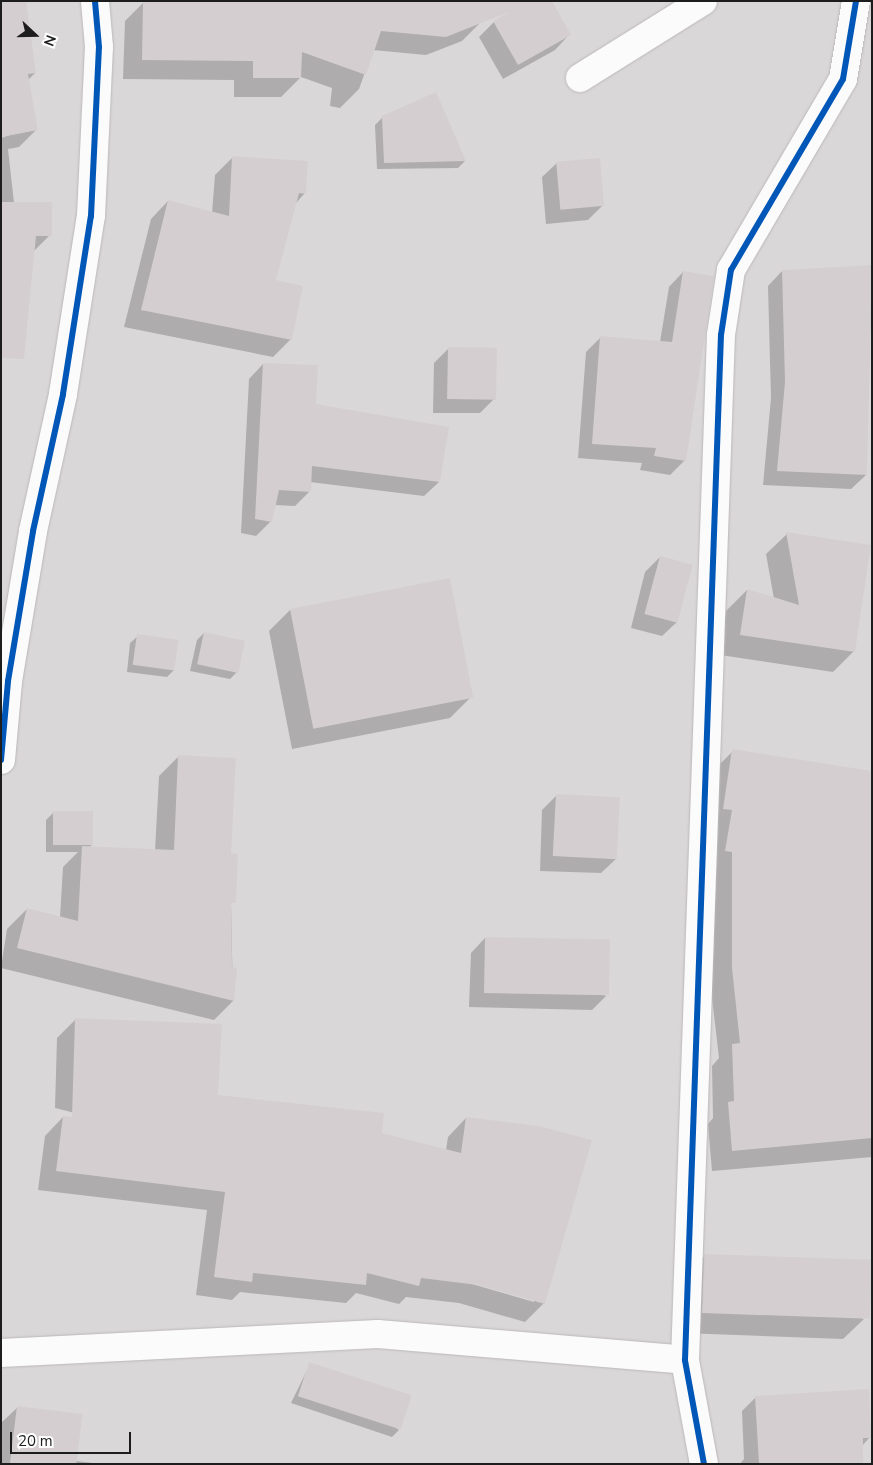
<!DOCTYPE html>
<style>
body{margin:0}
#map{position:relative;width:873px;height:1465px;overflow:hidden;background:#ebe5e8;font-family:"Nunito Sans",sans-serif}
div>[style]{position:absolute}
.residential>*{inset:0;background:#dad7d9;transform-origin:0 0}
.shadow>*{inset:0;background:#0003}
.building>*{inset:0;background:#d4ced1;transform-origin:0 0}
.roads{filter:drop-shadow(0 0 1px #bbb8ba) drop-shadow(0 0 1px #bbb8ba)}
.street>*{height:28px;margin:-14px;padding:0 14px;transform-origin:14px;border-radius:14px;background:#fcfbfc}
.cycleway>*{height:6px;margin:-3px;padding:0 3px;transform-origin:3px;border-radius:3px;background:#0057b8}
span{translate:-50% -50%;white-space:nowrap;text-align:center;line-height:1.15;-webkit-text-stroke:4px #fff;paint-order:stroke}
.frame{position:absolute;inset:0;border:2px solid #1d1d1d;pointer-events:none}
.north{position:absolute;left:10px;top:10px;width:50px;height:50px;-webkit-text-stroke:4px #fff;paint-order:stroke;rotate:111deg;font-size:14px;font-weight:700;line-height:20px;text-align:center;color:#1d1d1d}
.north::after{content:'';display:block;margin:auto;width:18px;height:22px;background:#1d1d1d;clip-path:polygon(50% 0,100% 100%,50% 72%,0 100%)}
.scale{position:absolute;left:10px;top:1432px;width:121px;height:22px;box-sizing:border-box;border:2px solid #1d1d1d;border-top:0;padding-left:6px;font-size:15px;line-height:18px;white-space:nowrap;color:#1d1d1d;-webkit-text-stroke:4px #fff;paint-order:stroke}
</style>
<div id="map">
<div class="residential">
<i style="left:1px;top:1px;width:871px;height:1463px"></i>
</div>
<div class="shadow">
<i style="clip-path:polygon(1px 1px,35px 73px,28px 80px,36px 130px,19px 147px,8px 149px,14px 203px,50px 235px,33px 252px,25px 340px,6px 358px,1px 358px,1px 138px,19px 132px)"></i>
<i style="clip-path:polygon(144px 2px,481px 22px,462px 41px,426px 55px,373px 50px,359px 89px,340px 108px,330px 106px,332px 88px,301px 77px,281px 97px,234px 97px,234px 80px,123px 79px,125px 21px)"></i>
<i style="clip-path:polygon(494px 22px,569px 35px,555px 50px,503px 79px,479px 37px)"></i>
<i style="clip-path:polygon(383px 117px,465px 161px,458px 168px,377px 169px,375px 125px)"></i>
<i style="clip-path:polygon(233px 157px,305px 193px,295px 204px,275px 281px,291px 339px,273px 357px,124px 327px,151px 219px,168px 201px,212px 213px,215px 175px)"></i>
<i style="clip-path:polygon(557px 163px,603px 205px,588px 220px,546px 224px,542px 177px)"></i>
<i style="clip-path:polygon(872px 266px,866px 475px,851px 489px,763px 485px,771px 398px,768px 286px,782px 271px)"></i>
<i style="clip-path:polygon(683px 272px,685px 460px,670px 475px,640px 470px,642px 463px,578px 458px,586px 352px,601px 337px,660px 342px,669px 287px)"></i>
<i style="clip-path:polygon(449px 348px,494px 399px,480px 413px,433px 413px,434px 363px)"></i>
<i style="clip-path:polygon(263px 364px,314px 405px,439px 482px,424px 496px,310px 482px,310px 491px,295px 506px,275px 505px,271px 521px,256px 536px,241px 533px,249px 379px)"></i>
<i style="clip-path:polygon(787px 534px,854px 651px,833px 672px,720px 655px,726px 611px,747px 590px,774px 599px,766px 554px)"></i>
<i style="clip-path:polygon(660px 557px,691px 566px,677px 622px,662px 636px,631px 628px,645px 572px)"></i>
<i style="clip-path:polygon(290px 610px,471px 697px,450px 718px,292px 749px,269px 631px)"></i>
<i style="clip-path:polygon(204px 633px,237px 672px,230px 679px,190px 671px,197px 640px)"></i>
<i style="clip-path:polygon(138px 636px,174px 670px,167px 677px,127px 672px,130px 643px)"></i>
<i style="clip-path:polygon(733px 751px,872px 772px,872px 1157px,712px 1171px,708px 1124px,713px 1118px,712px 1066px,719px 1058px,711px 989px,712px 772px)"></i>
<i style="clip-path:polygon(179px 756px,230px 854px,233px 1001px,214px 1020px,1px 968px,7px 929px,27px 909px,60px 917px,63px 867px,78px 852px,46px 852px,46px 820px,53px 813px,92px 845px,89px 847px,155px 851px,159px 776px)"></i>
<i style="clip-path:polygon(557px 795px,616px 859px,601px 873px,540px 871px,542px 810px)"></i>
<i style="clip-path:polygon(485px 938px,606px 996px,592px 1010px,469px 1007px,471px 953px)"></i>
<i style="clip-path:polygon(evenodd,76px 1019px,217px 1096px,446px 1150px,448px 1137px,466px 1118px,544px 1303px,525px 1322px,459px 1303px,406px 1297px,399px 1304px,356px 1293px,346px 1303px,240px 1292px,232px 1300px,196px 1295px,207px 1210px,38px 1190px,45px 1136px,63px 1117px,82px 1119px,83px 1115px,55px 1108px,57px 1038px,76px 1019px,473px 1282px,534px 1299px,534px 1302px,472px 1284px,473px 1282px)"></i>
<i style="clip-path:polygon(705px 1256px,864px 1319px,843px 1339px,682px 1333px,684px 1276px)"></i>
<i style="clip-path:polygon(310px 1364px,399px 1430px,392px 1437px,291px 1403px)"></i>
<i style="clip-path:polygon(756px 1397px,870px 1437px,862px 1446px,862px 1464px,740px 1464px,744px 1459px,742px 1411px)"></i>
<i style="clip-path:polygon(17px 1408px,76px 1461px,101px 1464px,1px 1464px,1px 1423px)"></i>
</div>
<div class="building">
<i style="clip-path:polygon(1px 1px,26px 1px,36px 73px,28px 74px,38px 130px,1px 137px)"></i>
<i style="clip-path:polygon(143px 1px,552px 1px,571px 35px,518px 65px,493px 21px,511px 11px,446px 37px,381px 31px,366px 75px,302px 52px,301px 78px,253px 78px,253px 61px,142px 60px)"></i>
<i style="clip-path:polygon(436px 92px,466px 161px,384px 163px,382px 116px)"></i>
<i style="clip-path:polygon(232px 156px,308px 161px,306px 194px,299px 193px,276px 280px,303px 286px,292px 340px,141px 310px,168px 200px,229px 216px)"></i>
<i style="left:600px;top:158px;width:48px;height:44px;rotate:85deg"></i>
<i style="clip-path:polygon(1px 202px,52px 202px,52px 236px,36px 236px,24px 359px,1px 358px)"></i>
<i style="clip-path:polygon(872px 265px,867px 475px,777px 471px,785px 382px,782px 270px)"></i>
<i style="clip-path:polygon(683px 271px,714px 276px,686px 461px,654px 456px,656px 448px,592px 444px,600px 336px,672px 342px)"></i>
<i style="left:448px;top:347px;width:49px;height:52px;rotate:1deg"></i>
<i style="clip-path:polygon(263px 363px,318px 365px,316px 404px,449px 427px,440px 482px,312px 466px,311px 492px,279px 490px,272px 522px,255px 519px)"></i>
<i style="clip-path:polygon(786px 532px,871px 545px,855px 652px,740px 635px,747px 589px,799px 605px)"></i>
<i style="left:660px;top:556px;width:34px;height:60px;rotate:15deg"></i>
<i style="left:450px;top:578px;width:122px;height:163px;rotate:79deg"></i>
<i style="left:204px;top:632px;width:42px;height:33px;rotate:12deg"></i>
<i style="left:137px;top:634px;width:42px;height:31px;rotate:8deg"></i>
<i style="clip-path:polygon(732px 749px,872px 771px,872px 1138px,732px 1151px,728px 1102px,734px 1101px,732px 1044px,740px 1043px,732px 968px,732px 852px,725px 851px,732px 810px,723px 809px)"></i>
<i style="clip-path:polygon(178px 755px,236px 758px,231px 853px,238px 854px,236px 903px,231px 903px,232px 967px,237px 968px,234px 1001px,17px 948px,27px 908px,78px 921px,82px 846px,174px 850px)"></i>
<i style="left:556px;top:794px;width:64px;height:62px;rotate:3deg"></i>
<i style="left:93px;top:811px;width:34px;height:40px;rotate:90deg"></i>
<i style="left:485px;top:937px;width:125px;height:56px;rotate:1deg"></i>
<i style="clip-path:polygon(75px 1018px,222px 1024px,218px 1095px,384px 1113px,382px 1133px,461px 1153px,466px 1117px,539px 1126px,592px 1140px,545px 1304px,478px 1285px,421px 1278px,419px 1286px,367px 1273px,366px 1285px,253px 1273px,252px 1282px,214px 1277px,225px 1192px,56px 1171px,63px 1116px,72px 1117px)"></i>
<i style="left:704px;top:1254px;width:168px;height:59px;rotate:2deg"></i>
<i style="left:309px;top:1362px;width:108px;height:36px;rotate:18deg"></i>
<i style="clip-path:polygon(869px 1389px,871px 1438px,863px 1438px,863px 1464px,759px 1464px,755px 1396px)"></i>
<i style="left:17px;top:1406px;width:66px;height:58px;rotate:7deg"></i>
</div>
<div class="roads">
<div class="street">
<i style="left:580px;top:78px;width:145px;rotate:-32deg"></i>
<i style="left:1px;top:760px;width:79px;rotate:-84.9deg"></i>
<i style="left:8px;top:681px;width:152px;rotate:-80.5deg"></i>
<i style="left:33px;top:531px;width:140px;rotate:-77.6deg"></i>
<i style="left:63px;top:394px;width:180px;rotate:-81.1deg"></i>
<i style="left:91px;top:216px;width:169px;rotate:-87.3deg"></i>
<i style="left:99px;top:47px;width:46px;rotate:-95deg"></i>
<i style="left:1px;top:1353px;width:377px;rotate:-2.9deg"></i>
<i style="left:378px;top:1334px;width:308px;rotate:4.8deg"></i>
<i style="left:704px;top:1464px;width:106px;rotate:-100.4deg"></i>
<i style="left:685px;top:1360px;width:1026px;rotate:-87.99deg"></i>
<i style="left:721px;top:335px;width:66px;rotate:-81.3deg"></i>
<i style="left:731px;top:270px;width:221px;rotate:-59.6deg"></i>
<i style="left:843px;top:79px;width:79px;rotate:-80.5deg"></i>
</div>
</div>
<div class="cycleway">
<i style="left:1px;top:760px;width:79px;rotate:-84.9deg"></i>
<i style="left:8px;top:681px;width:152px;rotate:-80.5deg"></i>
<i style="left:33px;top:531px;width:140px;rotate:-77.6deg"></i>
<i style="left:63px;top:394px;width:180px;rotate:-81.1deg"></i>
<i style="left:91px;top:216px;width:169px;rotate:-87.3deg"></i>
<i style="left:99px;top:47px;width:46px;rotate:-95deg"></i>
<i style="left:704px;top:1464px;width:106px;rotate:-100.4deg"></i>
<i style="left:685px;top:1360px;width:1026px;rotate:-87.99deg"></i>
<i style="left:721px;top:335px;width:66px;rotate:-81.3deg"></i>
<i style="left:731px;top:270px;width:221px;rotate:-59.6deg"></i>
<i style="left:843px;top:79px;width:79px;rotate:-80.5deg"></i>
</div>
<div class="frame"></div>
<div class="north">N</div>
<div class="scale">20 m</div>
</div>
